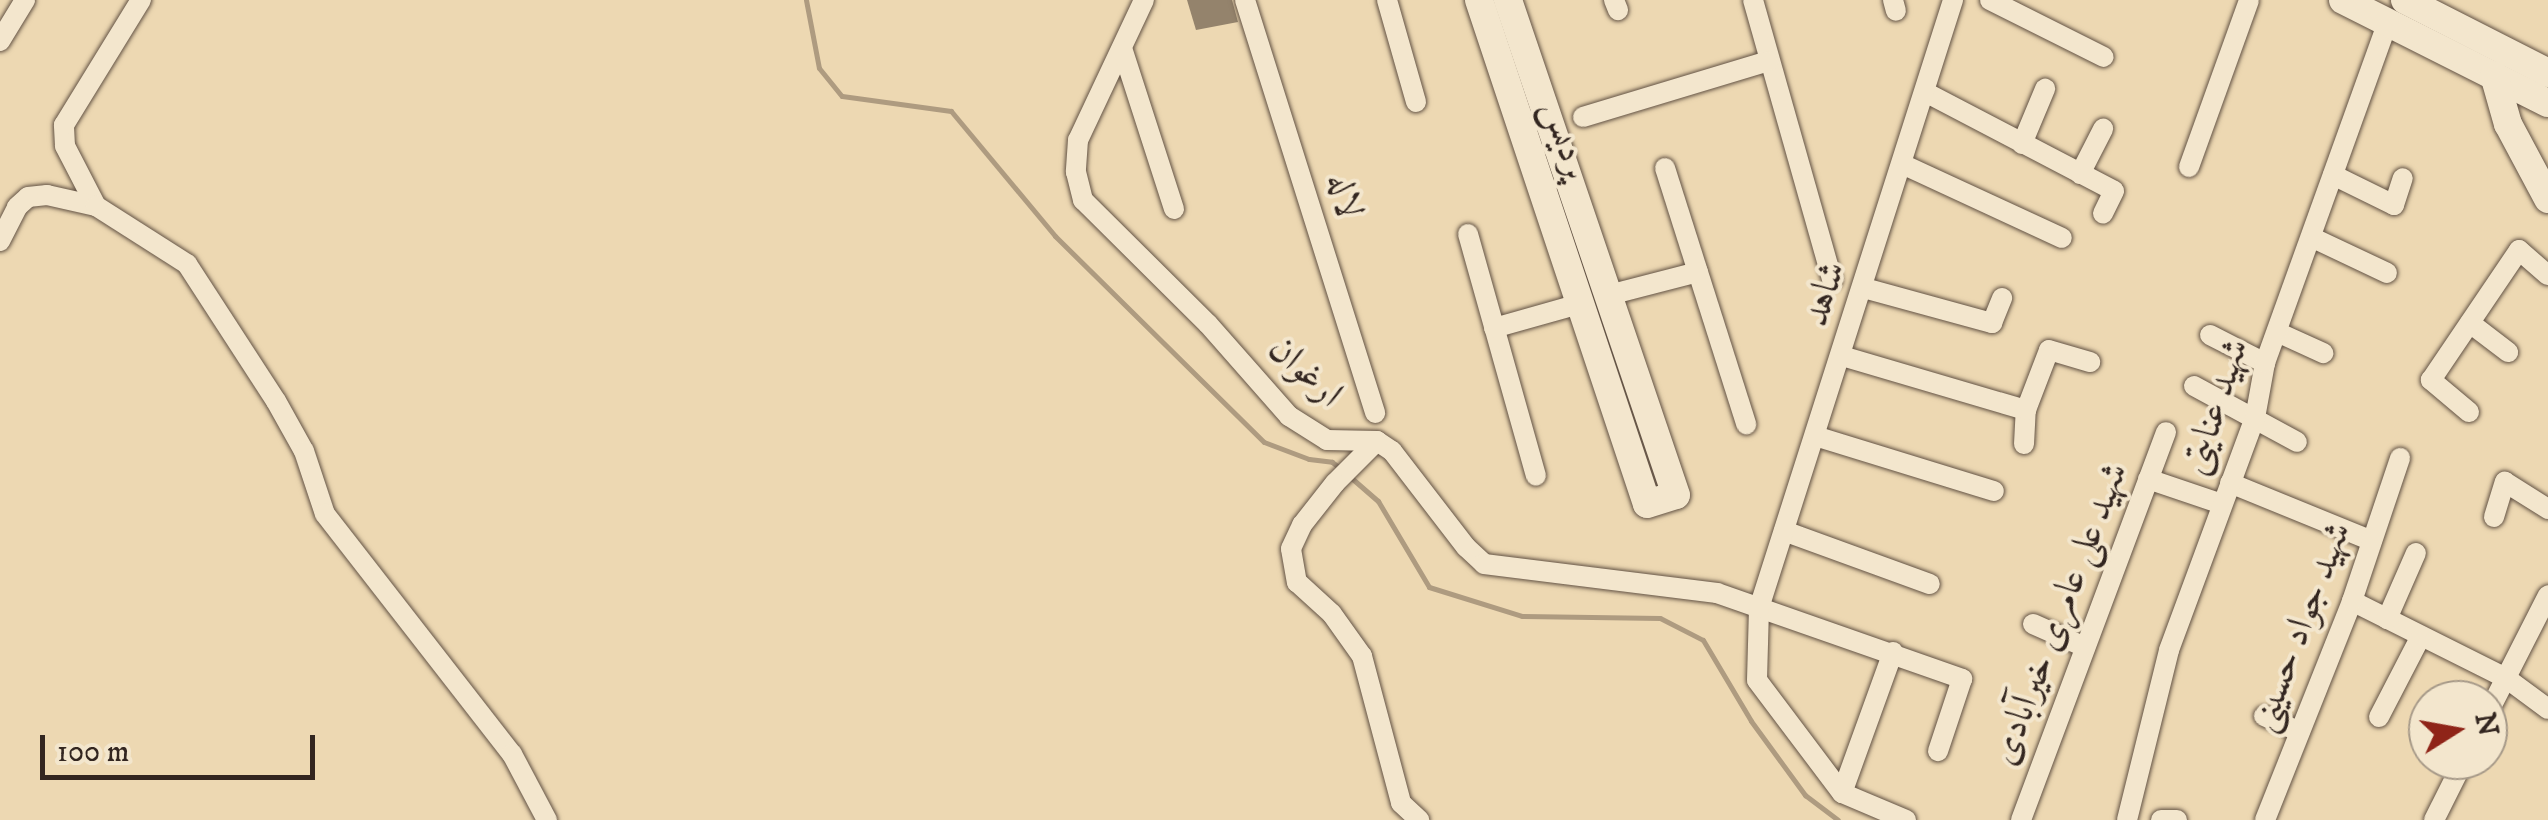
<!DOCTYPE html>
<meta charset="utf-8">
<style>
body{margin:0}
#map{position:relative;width:2548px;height:820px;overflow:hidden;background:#edd8b2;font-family:"IM FELL DW Pica",Amiri,serif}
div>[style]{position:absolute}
.stream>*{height:5px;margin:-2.5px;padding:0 2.5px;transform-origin:2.5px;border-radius:2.5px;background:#ae9b80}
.building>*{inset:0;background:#94836c}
.roads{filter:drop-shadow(0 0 2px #625244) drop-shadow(0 0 2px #625244)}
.street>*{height:20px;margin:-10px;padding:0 10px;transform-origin:10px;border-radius:10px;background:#f3e6cd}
.secondary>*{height:28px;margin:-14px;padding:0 14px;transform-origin:14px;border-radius:14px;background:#f3e6cd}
span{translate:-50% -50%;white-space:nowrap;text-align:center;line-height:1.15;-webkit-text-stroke:8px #f3e6cd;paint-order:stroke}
.street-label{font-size:38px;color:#332620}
.north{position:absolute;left:2408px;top:680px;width:100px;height:100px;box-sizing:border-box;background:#f3e6cd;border:2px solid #a69988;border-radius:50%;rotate:79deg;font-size:28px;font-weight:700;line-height:40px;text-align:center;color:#332620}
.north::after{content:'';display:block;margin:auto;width:35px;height:45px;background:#8f2418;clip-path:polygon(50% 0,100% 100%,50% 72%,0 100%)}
.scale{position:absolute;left:40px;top:735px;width:275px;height:45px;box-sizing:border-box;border:5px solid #332620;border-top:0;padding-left:12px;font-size:30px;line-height:35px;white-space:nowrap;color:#332620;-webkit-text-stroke:8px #f3e6cd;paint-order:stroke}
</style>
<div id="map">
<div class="stream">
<i style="left:806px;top:0;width:69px;rotate:79.2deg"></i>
<i style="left:819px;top:68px;width:36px;rotate:51deg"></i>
<i style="left:842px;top:96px;width:110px;rotate:7.8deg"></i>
<i style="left:951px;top:111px;width:163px;rotate:50.2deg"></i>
<i style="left:1055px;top:236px;width:293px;rotate:44.6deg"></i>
<i style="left:1264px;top:442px;width:48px;rotate:20.7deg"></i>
<i style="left:1309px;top:459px;width:23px;rotate:7deg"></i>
<i style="left:1332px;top:462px;width:10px;rotate:37deg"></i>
<i style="left:1348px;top:475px;width:40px;rotate:41deg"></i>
<i style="left:1378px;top:501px;width:100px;rotate:59.3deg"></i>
<i style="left:1429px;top:587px;width:97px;rotate:17.3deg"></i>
<i style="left:1522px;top:616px;width:138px;rotate:0.8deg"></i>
<i style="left:1660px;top:618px;width:48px;rotate:27.1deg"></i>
<i style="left:1703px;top:640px;width:94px;rotate:59.3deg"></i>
<i style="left:1751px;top:721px;width:92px;rotate:53.9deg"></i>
<i style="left:1805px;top:795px;width:41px;rotate:37.1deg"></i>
</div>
<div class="building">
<i style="clip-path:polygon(1187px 0,1232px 0,1238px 22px,1196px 30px)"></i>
</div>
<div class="roads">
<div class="street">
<i style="left:1144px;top:0;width:155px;rotate:115.2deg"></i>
<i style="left:1078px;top:140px;width:32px;rotate:94deg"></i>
<i style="left:1076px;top:172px;width:29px;rotate:76deg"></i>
<i style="left:1083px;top:200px;width:176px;rotate:44.8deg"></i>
<i style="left:1208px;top:324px;width:123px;rotate:48.6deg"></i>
<i style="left:1289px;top:416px;width:45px;rotate:32.3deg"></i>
<i style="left:1327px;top:440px;width:50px;rotate:1.1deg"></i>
<i style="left:1377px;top:441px;width:18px;rotate:34deg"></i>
<i style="left:1392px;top:451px;width:121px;rotate:52.4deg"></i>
<i style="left:1466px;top:547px;width:25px;rotate:43deg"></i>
<i style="left:1484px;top:564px;width:235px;rotate:7.1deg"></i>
<i style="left:1717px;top:593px;width:260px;rotate:19.3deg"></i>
<i style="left:1962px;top:679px;width:76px;rotate:108.4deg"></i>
<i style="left:1245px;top:0;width:433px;rotate:72.5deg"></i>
<i style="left:1387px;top:0;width:106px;rotate:74.1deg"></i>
<i style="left:1614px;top:0;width:11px;rotate:68deg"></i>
<i style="left:1753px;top:0;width:291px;rotate:74.2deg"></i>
<i style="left:1893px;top:0;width:11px;rotate:75deg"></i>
<i style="left:1990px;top:0;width:127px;rotate:26.6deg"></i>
<i style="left:0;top:41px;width:48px;rotate:-58.6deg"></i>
<i style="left:1123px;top:51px;width:166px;rotate:72.1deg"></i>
<i style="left:1925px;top:92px;width:213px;rotate:27.6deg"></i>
<i style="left:2114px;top:191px;width:25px;rotate:116deg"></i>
<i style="left:1583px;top:117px;width:193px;rotate:-16.8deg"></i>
<i style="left:2022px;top:144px;width:60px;rotate:-67.3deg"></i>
<i style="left:1902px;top:164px;width:176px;rotate:24.8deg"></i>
<i style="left:2189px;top:167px;width:177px;rotate:-70.2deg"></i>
<i style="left:1665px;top:168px;width:269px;rotate:72.4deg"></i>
<i style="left:2080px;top:174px;width:51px;rotate:-62.9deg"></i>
<i style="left:2333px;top:175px;width:68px;rotate:26.2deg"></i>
<i style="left:2394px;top:205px;width:28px;rotate:-72deg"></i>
<i style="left:96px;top:206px;width:68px;rotate:-117.3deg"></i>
<i style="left:65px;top:146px;width:21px;rotate:-93deg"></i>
<i style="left:64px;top:125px;width:147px;rotate:-58.4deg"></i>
<i style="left:1468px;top:234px;width:251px;rotate:74.3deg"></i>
<i style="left:2311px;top:237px;width:84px;rotate:25.3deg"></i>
<i style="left:0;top:241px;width:38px;rotate:-63deg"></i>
<i style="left:17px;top:207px;width:15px;rotate:-42deg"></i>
<i style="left:28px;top:197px;width:19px;rotate:-6deg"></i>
<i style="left:47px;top:195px;width:50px;rotate:12.7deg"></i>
<i style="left:96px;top:206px;width:108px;rotate:32.5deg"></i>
<i style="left:187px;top:264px;width:163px;rotate:57deg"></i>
<i style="left:276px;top:401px;width:57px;rotate:60.8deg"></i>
<i style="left:304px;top:451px;width:66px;rotate:71.6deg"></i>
<i style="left:325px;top:514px;width:304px;rotate:52.1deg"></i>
<i style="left:512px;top:754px;width:75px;rotate:62.1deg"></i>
<i style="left:1864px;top:288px;width:133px;rotate:15.3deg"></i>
<i style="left:1992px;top:323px;width:27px;rotate:-68deg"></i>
<i style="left:1605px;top:296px;width:96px;rotate:-14.5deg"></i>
<i style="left:2470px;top:323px;width:48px;rotate:37.3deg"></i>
<i style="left:1494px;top:328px;width:88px;rotate:-15.8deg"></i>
<i style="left:2277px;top:332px;width:51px;rotate:24.5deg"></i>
<i style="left:2210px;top:335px;width:62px;rotate:27deg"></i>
<i style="left:1842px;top:356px;width:192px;rotate:16.4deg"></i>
<i style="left:2194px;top:386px;width:117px;rotate:28.5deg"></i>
<i style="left:2469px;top:412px;width:50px;rotate:-139.9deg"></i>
<i style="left:2431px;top:380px;width:157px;rotate:-55.9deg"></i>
<i style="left:2519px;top:250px;width:38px;rotate:41deg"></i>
<i style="left:1815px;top:436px;width:187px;rotate:17.1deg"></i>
<i style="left:1377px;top:441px;width:59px;rotate:135deg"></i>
<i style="left:1335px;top:483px;width:53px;rotate:128.2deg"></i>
<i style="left:1302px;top:525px;width:26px;rotate:115deg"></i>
<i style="left:1291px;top:549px;width:34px;rotate:80deg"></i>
<i style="left:1297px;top:582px;width:47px;rotate:42.4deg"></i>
<i style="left:1332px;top:614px;width:52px;rotate:54.5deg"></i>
<i style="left:1362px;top:656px;width:152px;rotate:75.1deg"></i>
<i style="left:1401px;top:803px;width:25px;rotate:43deg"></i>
<i style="left:2024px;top:444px;width:34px;rotate:-87deg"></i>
<i style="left:2026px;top:410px;width:64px;rotate:-69deg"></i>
<i style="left:2049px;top:350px;width:43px;rotate:16.3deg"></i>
<i style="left:2148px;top:479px;width:78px;rotate:18.7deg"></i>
<i style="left:2230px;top:483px;width:153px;rotate:22.2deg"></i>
<i style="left:2494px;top:517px;width:37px;rotate:-73deg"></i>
<i style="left:2505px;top:482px;width:51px;rotate:32.1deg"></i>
<i style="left:1784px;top:531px;width:155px;rotate:20deg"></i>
<i style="left:2352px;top:601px;width:172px;rotate:26.6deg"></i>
<i style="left:2506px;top:678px;width:52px;rotate:36.4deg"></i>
<i style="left:2387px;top:619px;width:72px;rotate:-66.3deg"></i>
<i style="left:2033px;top:624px;width:57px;rotate:23.9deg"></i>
<i style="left:2488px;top:713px;width:132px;rotate:-63deg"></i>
<i style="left:2264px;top:716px;width:39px;rotate:24deg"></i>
<i style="left:2379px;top:717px;width:91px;rotate:-62.6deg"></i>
<i style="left:1842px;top:793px;width:150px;rotate:-70.1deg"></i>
<i style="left:1906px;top:820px;width:69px;rotate:-157.1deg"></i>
<i style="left:1842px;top:793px;width:141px;rotate:-127deg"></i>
<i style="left:1757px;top:680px;width:72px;rotate:-88.4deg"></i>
<i style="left:1759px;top:608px;width:638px;rotate:-72.3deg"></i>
<i style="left:2021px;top:820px;width:414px;rotate:-69.5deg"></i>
<i style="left:2127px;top:820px;width:175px;rotate:-76.1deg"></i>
<i style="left:2169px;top:650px;width:247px;rotate:-69.7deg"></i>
<i style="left:2255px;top:418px;width:56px;rotate:-79.7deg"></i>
<i style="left:2265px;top:363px;width:363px;rotate:-70.2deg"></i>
<i style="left:2161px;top:820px;width:16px"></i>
<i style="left:2265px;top:820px;width:236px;rotate:-68.3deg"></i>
<i style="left:2352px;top:601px;width:151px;rotate:-71.4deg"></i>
<i style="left:2434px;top:820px;width:67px;rotate:-63.4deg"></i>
</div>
<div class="secondary">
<i style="left:1479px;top:0;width:531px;rotate:71.57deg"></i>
<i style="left:1647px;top:504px;width:30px;rotate:-17deg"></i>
<i style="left:1676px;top:495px;width:523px;rotate:-108.75deg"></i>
<i style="left:2343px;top:0;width:229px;rotate:26.7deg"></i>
<i style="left:2405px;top:0;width:161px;rotate:27deg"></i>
<i style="left:2494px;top:75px;width:51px;rotate:74.1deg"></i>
<i style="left:2508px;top:124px;width:85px;rotate:61.9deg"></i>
</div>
</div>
<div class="street-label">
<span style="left:1565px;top:140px;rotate:72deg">پردیس</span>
<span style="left:1343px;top:196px;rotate:73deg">لاله</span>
<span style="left:1825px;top:294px;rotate:-72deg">شاهد</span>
<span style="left:1305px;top:372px;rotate:43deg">ارغوان</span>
<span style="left:2216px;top:407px;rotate:-72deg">شهید عنایتی</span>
<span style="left:2060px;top:614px;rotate:-69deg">شهید علی عامری خیرآبادی</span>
<span style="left:2301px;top:627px;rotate:-69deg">شهید جواد حسینی</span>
</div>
<div class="north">N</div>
<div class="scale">100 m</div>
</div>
